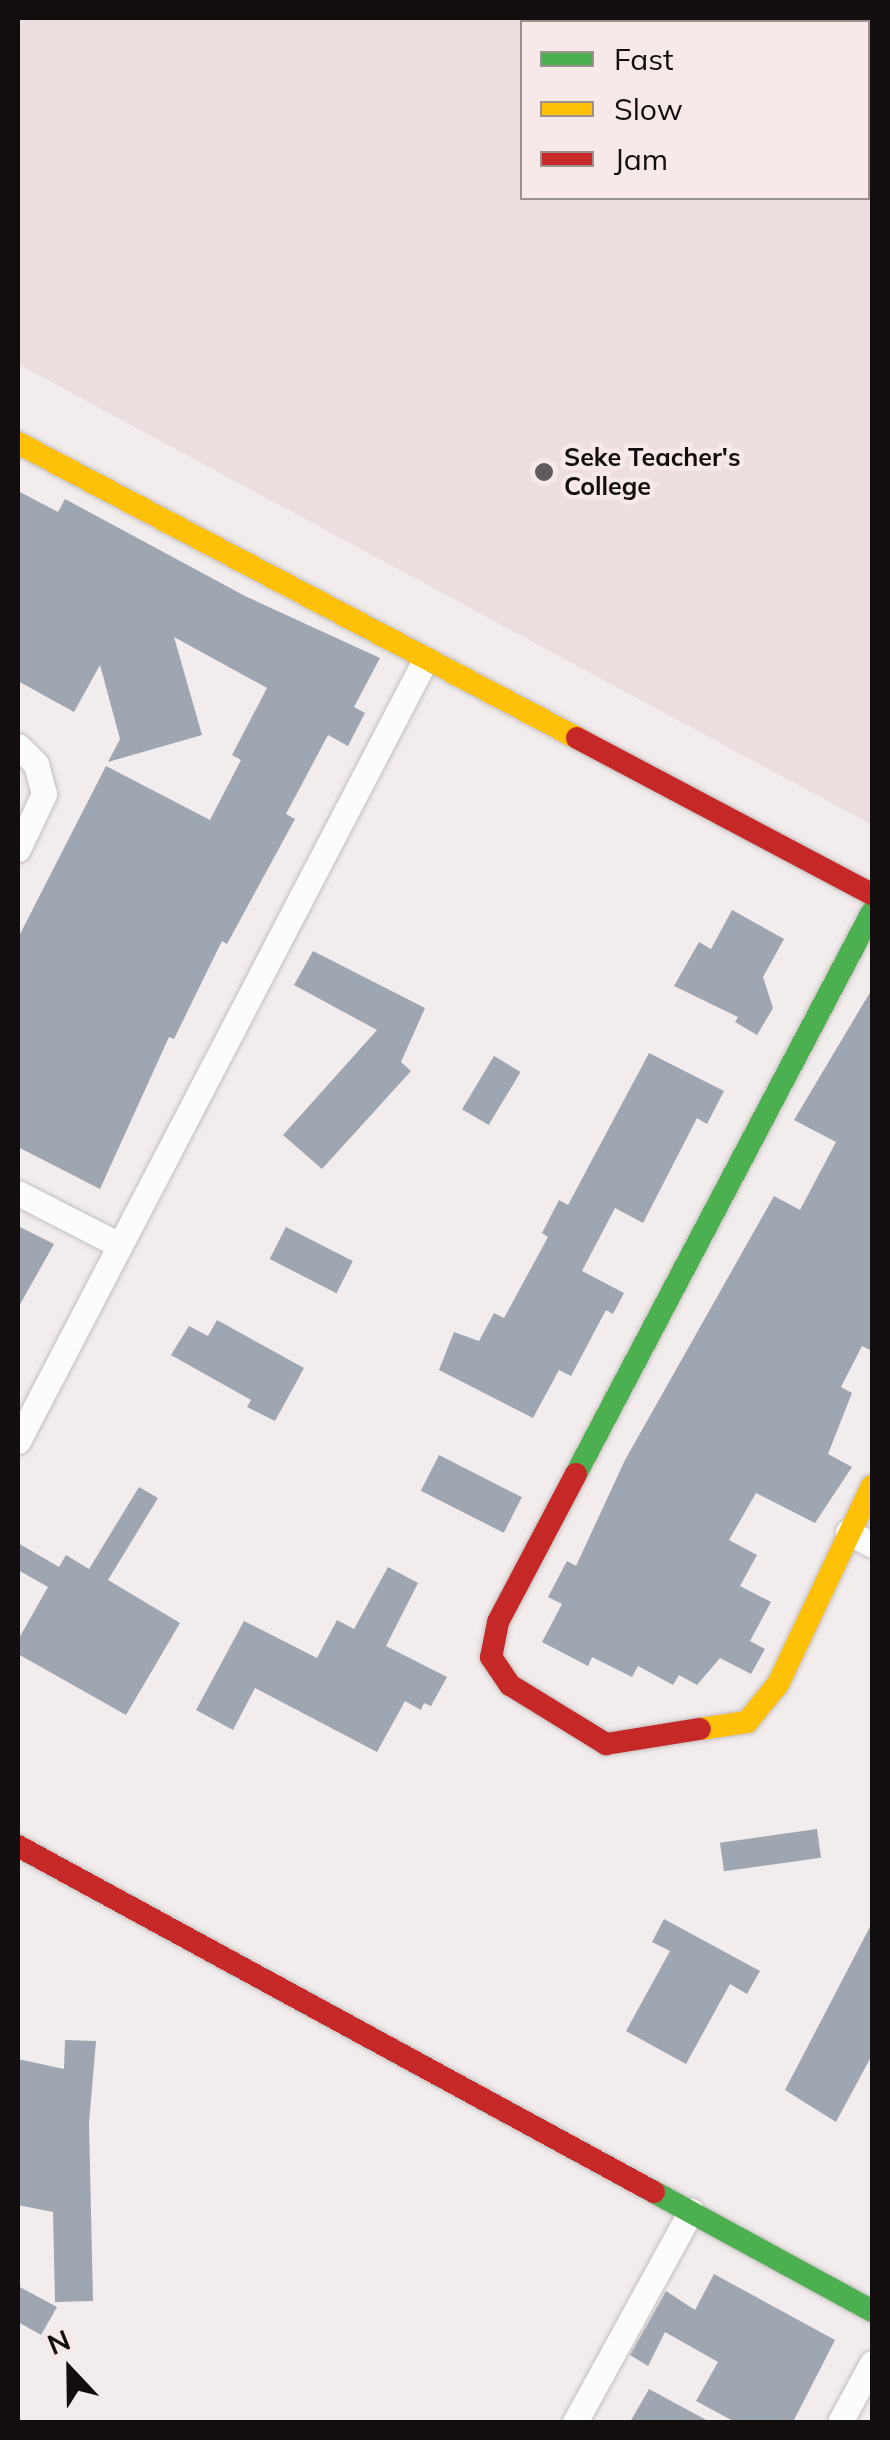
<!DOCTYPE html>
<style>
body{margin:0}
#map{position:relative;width:890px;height:2440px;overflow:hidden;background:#f2ecec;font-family:Mulish,sans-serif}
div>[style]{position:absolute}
.built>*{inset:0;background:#ecdede}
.building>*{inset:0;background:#9ea6b2;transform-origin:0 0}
.roads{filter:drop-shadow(0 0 2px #c3bebd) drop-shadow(0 0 2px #c3bebd)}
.street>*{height:25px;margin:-12.5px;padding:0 12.5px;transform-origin:12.5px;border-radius:12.5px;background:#fdfcfc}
.fast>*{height:22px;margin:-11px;padding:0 11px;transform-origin:11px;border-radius:11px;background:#4caf50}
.slow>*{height:22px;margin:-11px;padding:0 11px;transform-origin:11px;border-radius:11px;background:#ffc107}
.jam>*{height:22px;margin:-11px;padding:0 11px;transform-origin:11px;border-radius:11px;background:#c62828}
.dots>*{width:28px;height:28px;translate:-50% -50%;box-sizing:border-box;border:5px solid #f6e9e8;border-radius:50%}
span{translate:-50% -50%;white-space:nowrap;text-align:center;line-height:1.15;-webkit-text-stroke:9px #f6e9e8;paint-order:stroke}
.poi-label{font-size:25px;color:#120e0e;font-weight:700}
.left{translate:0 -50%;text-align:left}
.frame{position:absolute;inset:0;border:20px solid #120e0e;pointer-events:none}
.legend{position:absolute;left:520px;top:20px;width:350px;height:180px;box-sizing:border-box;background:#f6e9e8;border:2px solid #9b9191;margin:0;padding:12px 18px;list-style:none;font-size:30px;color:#120e0e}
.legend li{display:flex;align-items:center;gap:20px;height:50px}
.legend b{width:50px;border:2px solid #9b9191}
.north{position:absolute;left:20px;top:2320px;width:100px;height:100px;-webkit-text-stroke:8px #f6e9e8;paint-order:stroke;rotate:338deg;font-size:28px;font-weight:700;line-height:40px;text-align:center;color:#120e0e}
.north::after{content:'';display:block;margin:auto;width:35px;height:45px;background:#120e0e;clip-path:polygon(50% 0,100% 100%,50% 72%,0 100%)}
</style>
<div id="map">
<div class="built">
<i style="clip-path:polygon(evenodd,18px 18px,872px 18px,872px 825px,18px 364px,18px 18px,522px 22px,868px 22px,868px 198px,522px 198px,522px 22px)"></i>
</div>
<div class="building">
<i style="clip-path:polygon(18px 491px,58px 512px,65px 499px,245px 596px,380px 658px,354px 707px,365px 713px,348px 746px,328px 735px,286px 814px,295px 819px,227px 944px,222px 941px,174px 1039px,169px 1037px,100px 1189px,18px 1147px,18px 938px,106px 766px,210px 820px,241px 760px,232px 755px,267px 688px,174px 637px,202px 735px,108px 762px,120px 739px,100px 665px,74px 712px,18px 681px)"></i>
<i style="clip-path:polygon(732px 910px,784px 939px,763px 977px,773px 1008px,757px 1035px,735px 1022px,738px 1017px,674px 986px,699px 942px,711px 949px)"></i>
<i style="clip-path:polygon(313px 951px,425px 1008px,401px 1062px,411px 1071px,322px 1169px,283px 1135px,377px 1030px,294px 985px)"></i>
<i style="clip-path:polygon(872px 989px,872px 1351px,862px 1346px,841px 1387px,852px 1393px,828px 1454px,852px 1467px,815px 1523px,756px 1493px,729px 1540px,757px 1555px,740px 1586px,771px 1602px,750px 1641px,765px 1649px,751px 1674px,720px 1658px,697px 1685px,679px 1675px,673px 1685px,638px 1666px,632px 1677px,592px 1657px,588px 1666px,542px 1642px,562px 1604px,548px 1597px,567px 1561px,576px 1566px,625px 1460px,774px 1196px,800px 1210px,836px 1142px,794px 1120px)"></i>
<i style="clip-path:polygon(649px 1053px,724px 1091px,707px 1124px,697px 1118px,643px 1223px,615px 1208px,582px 1271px,624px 1293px,613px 1314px,606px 1310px,571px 1376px,559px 1370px,533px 1418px,439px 1370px,454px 1332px,479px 1341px,494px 1313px,504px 1318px,548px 1237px,542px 1233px,559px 1200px,568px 1205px)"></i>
<i style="left:494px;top:1056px;width:31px;height:62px;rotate:31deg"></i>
<i style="clip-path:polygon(18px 1226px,54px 1244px,18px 1308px)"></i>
<i style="left:286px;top:1227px;width:75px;height:36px;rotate:27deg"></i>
<i style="clip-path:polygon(217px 1320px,304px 1368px,275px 1421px,247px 1407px,251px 1400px,171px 1355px,189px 1326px,208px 1336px)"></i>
<i style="left:439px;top:1455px;width:93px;height:40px;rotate:27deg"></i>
<i style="clip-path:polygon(139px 1487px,158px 1498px,108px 1580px,180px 1623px,126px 1715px,18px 1654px,18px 1640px,48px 1587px,18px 1570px,18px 1543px,59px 1567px,66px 1555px,89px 1569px)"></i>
<i style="clip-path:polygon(388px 1567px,418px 1583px,386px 1646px,447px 1677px,431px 1706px,424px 1703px,421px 1710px,405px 1701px,377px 1752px,255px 1688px,233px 1730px,196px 1710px,244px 1621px,317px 1658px,337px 1620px,354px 1629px)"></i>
<i style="left:817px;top:1829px;width:29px;height:98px;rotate:82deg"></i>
<i style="clip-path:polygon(664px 1919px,760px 1971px,747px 1994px,730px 1984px,686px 2064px,626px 2031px,670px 1951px,652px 1942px)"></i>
<i style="clip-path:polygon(872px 1923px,872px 2055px,836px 2122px,785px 2090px)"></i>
<i style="clip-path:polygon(65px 2040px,96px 2041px,89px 2123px,93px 2301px,55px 2302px,53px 2212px,18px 2205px,18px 2059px,64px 2069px)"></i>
<i style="clip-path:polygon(714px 2274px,835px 2340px,793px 2422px,735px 2422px,696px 2401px,718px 2362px,665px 2332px,648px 2366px,630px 2355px,666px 2291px,695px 2310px)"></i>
<i style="clip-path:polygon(18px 2286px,57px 2307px,41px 2335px,18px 2322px)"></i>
<i style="clip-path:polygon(649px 2389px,710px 2422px,630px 2422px)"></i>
</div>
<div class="roads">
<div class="street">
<i style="left:18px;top:746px;width:25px;rotate:45deg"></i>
<i style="left:36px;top:764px;width:31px;rotate:75deg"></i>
<i style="left:44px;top:794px;width:61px;rotate:115.3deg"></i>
<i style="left:18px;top:1193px;width:114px;rotate:27.2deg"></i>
<i style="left:18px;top:1441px;width:878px;rotate:-62.47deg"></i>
<i style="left:848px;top:1532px;width:27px;rotate:28deg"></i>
<i style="left:575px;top:2422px;width:241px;rotate:-61.2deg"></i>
<i style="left:840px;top:2422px;width:67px;rotate:-61.5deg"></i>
</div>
<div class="fast">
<i style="left:576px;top:1474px;width:635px;rotate:-62.22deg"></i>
<i style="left:654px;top:2192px;width:248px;rotate:28.6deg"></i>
</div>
<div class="slow">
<i style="left:18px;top:443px;width:632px;rotate:27.82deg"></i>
<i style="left:700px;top:1729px;width:48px;rotate:-8.5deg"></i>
<i style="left:747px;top:1722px;width:49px;rotate:-50.8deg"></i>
<i style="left:778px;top:1684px;width:219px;rotate:-64.6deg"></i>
</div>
<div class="jam">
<i style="left:577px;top:738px;width:334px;rotate:27.9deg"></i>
<i style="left:576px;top:1474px;width:167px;rotate:117.8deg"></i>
<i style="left:498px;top:1622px;width:36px;rotate:101deg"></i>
<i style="left:491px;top:1657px;width:34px;rotate:56deg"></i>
<i style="left:510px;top:1685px;width:113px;rotate:31.6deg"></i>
<i style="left:606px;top:1744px;width:95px;rotate:-9.1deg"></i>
<i style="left:18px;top:1846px;width:724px;rotate:28.55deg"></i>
</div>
</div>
<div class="dots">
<i style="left:544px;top:472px;background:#605c5c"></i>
</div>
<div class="poi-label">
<span class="left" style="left:564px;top:472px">Seke Teacher's<br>College</span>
</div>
<div class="frame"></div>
<ul class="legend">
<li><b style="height:12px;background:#4caf50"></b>Fast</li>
<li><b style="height:12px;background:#ffc107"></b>Slow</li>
<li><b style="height:12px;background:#c62828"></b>Jam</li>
</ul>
<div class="north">N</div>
</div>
